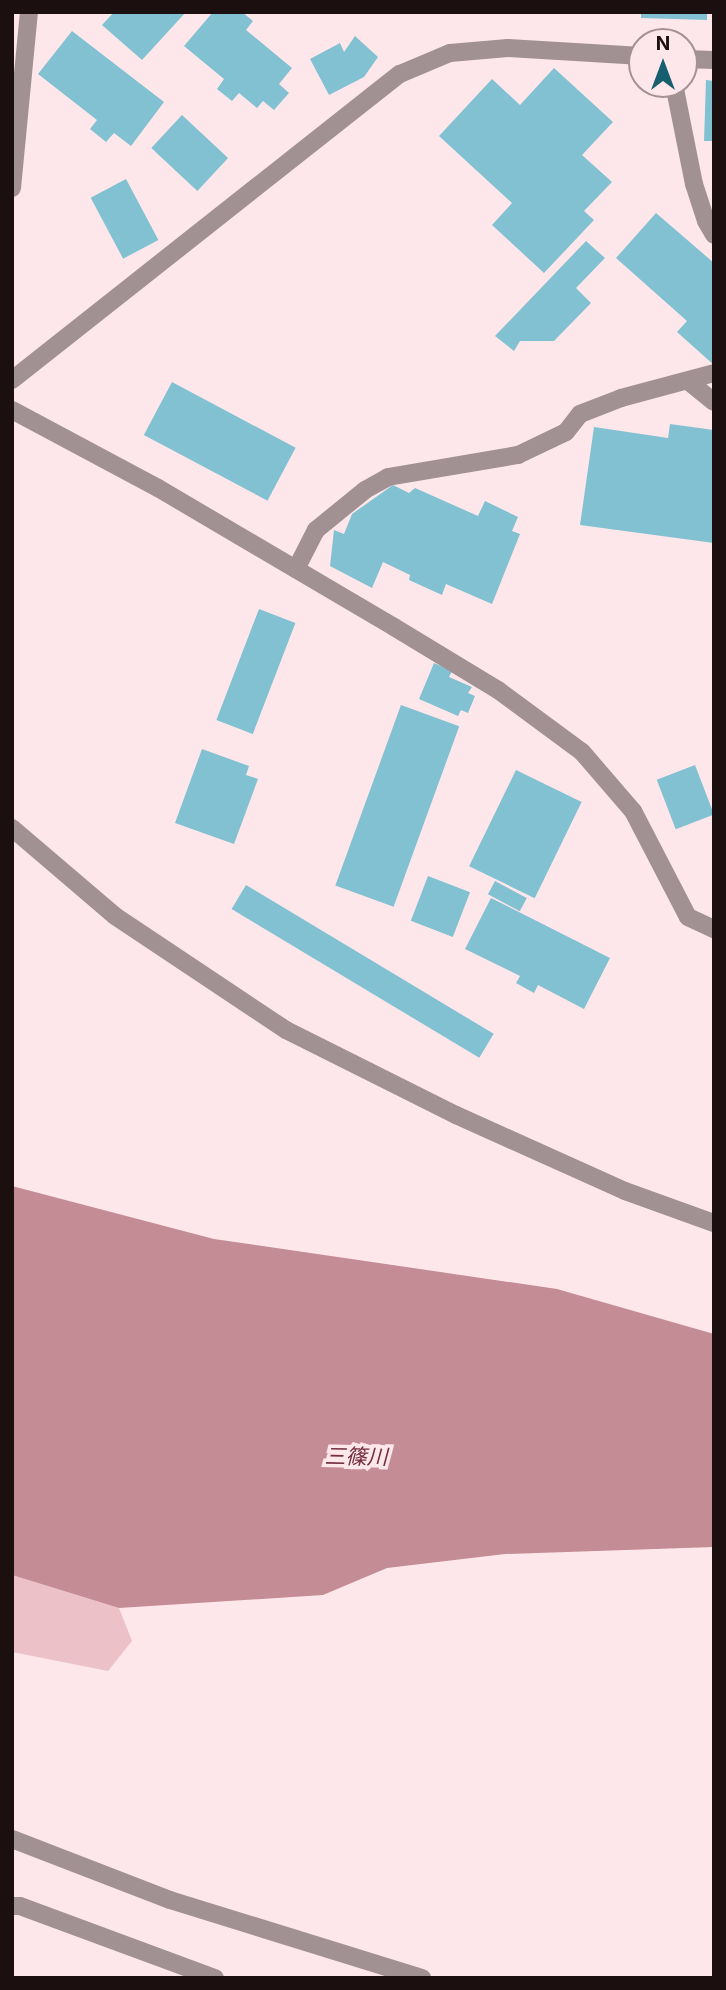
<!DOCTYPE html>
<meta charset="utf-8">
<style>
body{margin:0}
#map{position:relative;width:726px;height:1990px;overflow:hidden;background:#fee7ea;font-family:Inter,"Noto Sans JP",sans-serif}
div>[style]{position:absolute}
.green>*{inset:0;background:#ecc1c7}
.water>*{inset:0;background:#c48c94}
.building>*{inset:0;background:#81c1d2;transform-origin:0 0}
.street>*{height:18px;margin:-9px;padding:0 9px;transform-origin:9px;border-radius:9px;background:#a19193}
span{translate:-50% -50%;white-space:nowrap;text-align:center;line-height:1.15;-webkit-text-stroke:7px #fee7ea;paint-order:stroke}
.water-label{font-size:21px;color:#742e3d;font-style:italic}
.frame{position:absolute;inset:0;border:14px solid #1b0f10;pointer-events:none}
.north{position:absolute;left:628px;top:28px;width:70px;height:70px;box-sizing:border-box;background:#fee7ea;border:2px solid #a39193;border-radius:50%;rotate:0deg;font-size:19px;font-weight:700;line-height:28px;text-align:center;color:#1b0f10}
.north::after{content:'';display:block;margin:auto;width:24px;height:32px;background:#175f6f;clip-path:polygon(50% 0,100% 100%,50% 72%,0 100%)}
</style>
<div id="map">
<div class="green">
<i style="clip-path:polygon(12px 1575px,119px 1608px,132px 1641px,108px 1671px,12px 1652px)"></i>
</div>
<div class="water">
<i style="clip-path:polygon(12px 1186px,214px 1239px,557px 1289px,714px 1334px,714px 1547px,505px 1554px,387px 1568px,323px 1595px,119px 1608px,12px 1575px)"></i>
</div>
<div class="building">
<i style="clip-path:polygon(114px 12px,186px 12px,142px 60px,102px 25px)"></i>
<i style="clip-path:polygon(213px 12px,242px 12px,253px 21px,246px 30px,292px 68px,279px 84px,289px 93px,274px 110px,263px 101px,257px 108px,239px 93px,232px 101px,217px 89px,224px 79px,184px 46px)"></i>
<i style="clip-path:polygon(641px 12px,707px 12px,707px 20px,641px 18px)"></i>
<i style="clip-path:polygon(72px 31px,164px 102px,131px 146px,114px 133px,106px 142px,90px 129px,97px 120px,38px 74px)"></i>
<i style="clip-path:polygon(355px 36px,378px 57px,364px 77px,329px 95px,310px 59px,340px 43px,344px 52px)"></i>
<i style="clip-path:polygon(554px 68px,613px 122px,582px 155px,612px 182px,584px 211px,594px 220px,544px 273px,492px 225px,512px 203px,439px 136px,492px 79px,520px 105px)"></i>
<i style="clip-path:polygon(706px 80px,714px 81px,714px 141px,704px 141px)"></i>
<i style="left:182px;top:115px;width:63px;height:45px;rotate:43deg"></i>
<i style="left:126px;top:179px;width:69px;height:40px;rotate:62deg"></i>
<i style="clip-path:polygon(656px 213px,714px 263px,714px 365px,677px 332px,687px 321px,616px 258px)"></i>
<i style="clip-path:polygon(586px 241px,605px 258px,576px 288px,591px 303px,554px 341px,520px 341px,514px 351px,495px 336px)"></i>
<i style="left:172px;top:382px;width:140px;height:60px;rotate:28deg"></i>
<i style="clip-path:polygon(670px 424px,714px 430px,714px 543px,580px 525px,594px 427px,668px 438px)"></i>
<i style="clip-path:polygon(393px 485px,409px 493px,415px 488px,478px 516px,485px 501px,518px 517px,512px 531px,520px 534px,492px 604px,446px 584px,442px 595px,409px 580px,410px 575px,383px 562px,372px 588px,330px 566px,334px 530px,344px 534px,352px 514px)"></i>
<i style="left:259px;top:609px;width:39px;height:119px;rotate:21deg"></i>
<i style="clip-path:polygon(434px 663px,452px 671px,449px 677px,472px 687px,468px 693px,475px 696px,468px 713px,461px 710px,458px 716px,419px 699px)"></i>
<i style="left:401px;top:705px;width:62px;height:192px;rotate:20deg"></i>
<i style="clip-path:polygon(202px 749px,249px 766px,246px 775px,258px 779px,234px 844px,175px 823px)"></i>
<i style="left:695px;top:765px;width:53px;height:41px;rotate:69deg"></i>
<i style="left:516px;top:770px;width:73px;height:107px;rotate:26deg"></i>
<i style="left:428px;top:876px;width:45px;height:48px;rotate:21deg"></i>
<i style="left:495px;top:881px;width:36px;height:15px;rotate:28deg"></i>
<i style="left:246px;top:885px;width:289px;height:28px;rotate:31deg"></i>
<i style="clip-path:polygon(491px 898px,610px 958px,584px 1009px,538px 985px,534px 993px,516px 983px,520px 976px,465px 949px)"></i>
</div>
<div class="street">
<i style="left:684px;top:59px;width:30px;rotate:2deg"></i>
<i style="left:674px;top:84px;width:102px;rotate:78.7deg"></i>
<i style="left:694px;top:184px;width:39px;rotate:72deg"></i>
<i style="left:706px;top:221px;width:16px;rotate:60deg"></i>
<i style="left:12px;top:188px;width:177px;rotate:-84.5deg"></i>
<i style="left:12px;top:380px;width:494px;rotate:-38.3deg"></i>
<i style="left:400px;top:74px;width:54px;rotate:-22.8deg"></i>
<i style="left:450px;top:53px;width:58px;rotate:-4.9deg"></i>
<i style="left:508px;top:48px;width:134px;rotate:3.4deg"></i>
<i style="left:688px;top:381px;width:33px;rotate:39deg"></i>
<i style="left:12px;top:410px;width:166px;rotate:28.1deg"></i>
<i style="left:158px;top:488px;width:274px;rotate:30.5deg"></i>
<i style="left:394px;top:627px;width:122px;rotate:31.2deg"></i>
<i style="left:498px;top:690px;width:104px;rotate:36.4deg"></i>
<i style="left:582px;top:752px;width:78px;rotate:49.2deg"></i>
<i style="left:633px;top:811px;width:119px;rotate:62.6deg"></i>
<i style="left:688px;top:917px;width:29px;rotate:25deg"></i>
<i style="left:296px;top:569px;width:44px;rotate:-62.9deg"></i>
<i style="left:316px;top:530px;width:63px;rotate:-39.2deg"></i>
<i style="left:365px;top:490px;width:26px;rotate:-29deg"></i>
<i style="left:388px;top:477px;width:132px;rotate:-9.6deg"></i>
<i style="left:518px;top:455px;width:53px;rotate:-25.6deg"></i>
<i style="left:566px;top:432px;width:23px;rotate:-52deg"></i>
<i style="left:580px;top:414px;width:44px;rotate:-21.3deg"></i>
<i style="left:621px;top:398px;width:96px;rotate:-15deg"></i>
<i style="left:12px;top:828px;width:135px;rotate:40.5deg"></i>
<i style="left:115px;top:916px;width:206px;rotate:33.7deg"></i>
<i style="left:286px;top:1030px;width:190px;rotate:26.6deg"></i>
<i style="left:456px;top:1115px;width:185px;rotate:24.2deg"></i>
<i style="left:625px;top:1191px;width:95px;rotate:19.8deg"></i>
<i style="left:12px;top:1839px;width:169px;rotate:21.1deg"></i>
<i style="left:170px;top:1900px;width:264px;rotate:17.2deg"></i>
<i style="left:12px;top:1906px;width:8px"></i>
<i style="left:20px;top:1906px;width:208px;rotate:20.3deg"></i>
</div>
<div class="water-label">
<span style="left:356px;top:1457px;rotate:1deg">三篠川</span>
</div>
<div class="frame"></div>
<div class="north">N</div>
</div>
